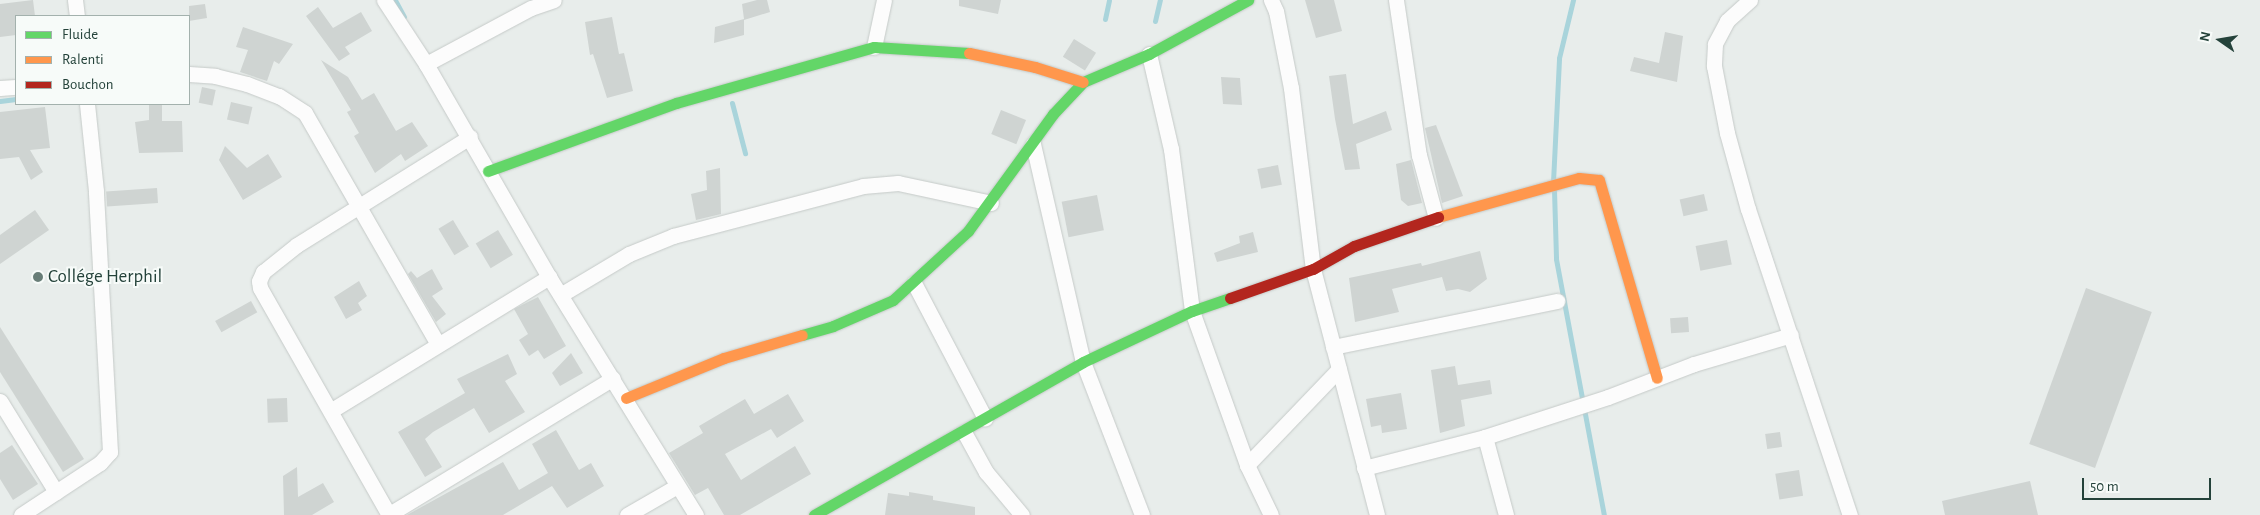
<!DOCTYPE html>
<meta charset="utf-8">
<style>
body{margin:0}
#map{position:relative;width:2260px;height:515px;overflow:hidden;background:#e8edeb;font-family:"Alegreya Sans",sans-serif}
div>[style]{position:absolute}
.stream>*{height:5px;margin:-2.5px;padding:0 2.5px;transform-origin:2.5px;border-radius:2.5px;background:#a9d4db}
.building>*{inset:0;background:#cfd4d2;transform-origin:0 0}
.roads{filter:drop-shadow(0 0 1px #c5cac8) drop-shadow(0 0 1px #c5cac8)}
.street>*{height:15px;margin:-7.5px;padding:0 7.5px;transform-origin:7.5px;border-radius:7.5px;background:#fcfcfc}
.fast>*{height:11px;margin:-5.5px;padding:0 5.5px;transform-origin:5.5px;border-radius:5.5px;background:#63d668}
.slow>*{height:11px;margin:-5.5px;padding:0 5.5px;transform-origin:5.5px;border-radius:5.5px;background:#ff974d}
.jam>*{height:11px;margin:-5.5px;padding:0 5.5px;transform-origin:5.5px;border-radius:5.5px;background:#b3261e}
.dots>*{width:14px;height:14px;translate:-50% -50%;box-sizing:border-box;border:2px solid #f7fbf9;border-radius:50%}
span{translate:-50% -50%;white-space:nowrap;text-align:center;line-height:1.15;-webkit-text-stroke:4px #f7fbf9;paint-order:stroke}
.poi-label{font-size:19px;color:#24423a}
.left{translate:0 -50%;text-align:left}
.legend{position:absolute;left:15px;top:15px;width:175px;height:90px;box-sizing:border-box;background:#f7fbf9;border:1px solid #a3b1ad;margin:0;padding:6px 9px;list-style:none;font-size:15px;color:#24423a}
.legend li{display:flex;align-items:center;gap:10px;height:25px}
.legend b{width:25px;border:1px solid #a3b1ad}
.north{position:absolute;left:2195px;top:15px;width:50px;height:50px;-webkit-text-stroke:4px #f7fbf9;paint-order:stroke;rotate:283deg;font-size:14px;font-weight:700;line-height:20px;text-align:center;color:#24423a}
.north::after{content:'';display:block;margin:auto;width:18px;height:22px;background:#24423a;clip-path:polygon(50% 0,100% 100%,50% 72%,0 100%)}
.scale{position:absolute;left:2082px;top:478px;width:129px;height:22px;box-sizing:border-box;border:2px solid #24423a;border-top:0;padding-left:6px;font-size:15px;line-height:18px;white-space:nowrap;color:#24423a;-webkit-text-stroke:4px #f7fbf9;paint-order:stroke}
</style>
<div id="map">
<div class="stream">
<i style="left:395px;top:0;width:19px;rotate:62deg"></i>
<i style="left:1105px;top:19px;width:19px;rotate:-78deg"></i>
<i style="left:1155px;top:21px;width:22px;rotate:-77deg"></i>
<i style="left:0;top:101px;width:16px;rotate:-7deg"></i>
<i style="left:732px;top:103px;width:52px;rotate:75.4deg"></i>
<i style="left:1553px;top:182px;width:124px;rotate:-87.2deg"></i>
<i style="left:1559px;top:58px;width:60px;rotate:-76.4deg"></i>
<i style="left:1554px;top:190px;width:69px;rotate:88.3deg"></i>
<i style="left:1556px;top:259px;width:260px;rotate:79.4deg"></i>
</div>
<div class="building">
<i style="clip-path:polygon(33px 0,35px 16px,16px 16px,16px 35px,0 37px,0 4px)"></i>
<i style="clip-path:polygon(757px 0,767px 0,770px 12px,744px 20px,744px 35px,714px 43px,715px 27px,744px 19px,742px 4px)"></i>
<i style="clip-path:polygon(959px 0,1001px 0,998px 14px,959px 6px)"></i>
<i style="clip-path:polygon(1305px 0,1334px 0,1342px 31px,1316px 38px)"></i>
<i style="clip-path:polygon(205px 4px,207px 18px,189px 21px,189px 6px)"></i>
<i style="clip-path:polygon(318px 7px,333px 28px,361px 12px,372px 31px,345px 47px,350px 54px,339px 61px,306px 16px)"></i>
<i style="clip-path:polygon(612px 17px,619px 54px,624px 53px,633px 91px,607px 98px,593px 54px,590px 55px,585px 22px)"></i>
<i style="clip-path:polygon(243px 27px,293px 44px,279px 64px,274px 61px,267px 81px,240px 72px,248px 50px,236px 47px)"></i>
<i style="clip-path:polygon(1665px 32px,1683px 36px,1677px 82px,1630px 71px,1634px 57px,1659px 63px)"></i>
<i style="left:1074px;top:39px;width:26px;height:21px;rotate:32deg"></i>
<i style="clip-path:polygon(321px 60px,348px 77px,362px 100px,374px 93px,396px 131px,412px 122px,428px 146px,405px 161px,401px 154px,375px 173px,354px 136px,359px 133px,347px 112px,351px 110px)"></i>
<i style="clip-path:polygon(1346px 74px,1353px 124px,1386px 111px,1392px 130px,1356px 144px,1360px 169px,1345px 170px,1335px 119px,1329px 76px)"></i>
<i style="clip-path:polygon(1221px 77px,1240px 78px,1242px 105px,1223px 104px)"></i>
<i style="left:202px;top:87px;width:14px;height:16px;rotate:12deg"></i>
<i style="left:231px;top:102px;width:22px;height:18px;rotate:13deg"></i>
<i style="clip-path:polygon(149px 104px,162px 104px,162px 121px,182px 121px,183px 152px,139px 153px,135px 122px,149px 120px)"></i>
<i style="clip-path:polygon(45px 107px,50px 148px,30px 150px,43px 172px,31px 180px,19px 157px,0 159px,0 112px)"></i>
<i style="left:1001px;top:110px;width:27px;height:26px;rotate:22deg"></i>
<i style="clip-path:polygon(1436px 125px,1463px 196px,1442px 203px,1425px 128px)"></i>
<i style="clip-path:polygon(225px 146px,247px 168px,268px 154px,282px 177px,243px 200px,219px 160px)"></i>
<i style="clip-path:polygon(1411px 160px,1422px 203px,1408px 206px,1401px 200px,1396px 164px)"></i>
<i style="left:1278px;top:165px;width:20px;height:21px;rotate:79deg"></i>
<i style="clip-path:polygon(720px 168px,721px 214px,696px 220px,691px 194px,707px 190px,706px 171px)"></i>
<i style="left:157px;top:188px;width:15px;height:51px;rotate:86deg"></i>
<i style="left:1704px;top:194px;width:17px;height:25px;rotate:77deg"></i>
<i style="left:1097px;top:195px;width:36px;height:36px;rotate:79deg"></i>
<i style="clip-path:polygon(35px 210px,49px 230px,0 264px,0 235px)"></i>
<i style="left:453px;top:220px;width:31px;height:17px;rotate:59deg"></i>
<i style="left:498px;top:230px;width:29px;height:26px;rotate:59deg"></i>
<i style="clip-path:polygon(1253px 232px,1258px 252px,1217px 262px,1214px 253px,1240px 243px,1239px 236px)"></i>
<i style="left:1727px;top:240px;width:25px;height:32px;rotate:79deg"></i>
<i style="clip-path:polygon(1480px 251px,1487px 279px,1470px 292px,1458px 289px,1446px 291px,1442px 277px,1392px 289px,1399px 312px,1355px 322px,1349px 278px,1421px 263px,1422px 266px)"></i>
<i style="clip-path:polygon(432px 269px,443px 289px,432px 296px,446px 314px,436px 322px,408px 274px,411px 271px,417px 278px)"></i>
<i style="clip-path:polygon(359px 281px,367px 296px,358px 303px,362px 310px,346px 319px,334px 297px)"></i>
<i style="left:2086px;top:288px;width:70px;height:166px;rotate:20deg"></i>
<i style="clip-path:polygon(538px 297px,566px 346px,544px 359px,538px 350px,529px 356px,519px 340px,528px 334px,514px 309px)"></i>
<i style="left:251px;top:301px;width:13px;height:41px;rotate:61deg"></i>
<i style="left:1688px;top:317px;width:15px;height:18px;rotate:86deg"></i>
<i style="clip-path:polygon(0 327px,84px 459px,63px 472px,0 372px)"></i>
<i style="clip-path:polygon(571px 353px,583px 373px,560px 386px,552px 373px)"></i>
<i style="clip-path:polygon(508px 354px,517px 374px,505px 381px,525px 412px,489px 433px,474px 408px,433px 432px,425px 439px,442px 467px,425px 477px,398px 432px,465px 393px,457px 379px)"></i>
<i style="clip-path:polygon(1455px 366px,1458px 385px,1490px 380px,1492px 394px,1461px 400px,1465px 426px,1440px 433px,1431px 370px)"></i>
<i style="clip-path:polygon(1401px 393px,1407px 429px,1382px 433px,1381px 425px,1371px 427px,1366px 399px)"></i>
<i style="clip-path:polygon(788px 394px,804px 421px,777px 438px,771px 429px,725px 454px,741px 480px,795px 446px,811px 474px,740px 515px,724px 515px,708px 488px,695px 495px,669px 453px,703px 433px,699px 426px,745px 399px,754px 414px)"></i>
<i style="left:287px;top:398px;width:24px;height:20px;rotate:88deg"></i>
<i style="clip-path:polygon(556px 430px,579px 470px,591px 463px,604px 486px,567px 508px,552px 486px,503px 515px,407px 515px,503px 462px,519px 490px,548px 473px,532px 444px)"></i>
<i style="left:1780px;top:432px;width:15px;height:15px;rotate:82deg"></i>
<i style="clip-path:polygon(12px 445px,38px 484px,13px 500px,0 479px,0 453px)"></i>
<i style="clip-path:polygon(297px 467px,298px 497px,323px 483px,334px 502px,312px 515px,284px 515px,283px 476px)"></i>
<i style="left:1799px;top:470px;width:26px;height:24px;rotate:81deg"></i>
<i style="clip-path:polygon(2030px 481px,2038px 515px,1945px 515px,1942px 501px)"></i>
<i style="clip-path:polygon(909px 492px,933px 496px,933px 500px,975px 507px,975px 515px,885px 515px,888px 493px,909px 496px)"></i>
</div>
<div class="roads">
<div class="street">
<i style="left:75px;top:0;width:16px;rotate:83deg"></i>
<i style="left:384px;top:0;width:77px;rotate:56.7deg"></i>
<i style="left:426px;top:64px;width:246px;rotate:60deg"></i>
<i style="left:549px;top:277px;width:280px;rotate:58.3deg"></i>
<i style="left:1271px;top:0;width:12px;rotate:66deg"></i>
<i style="left:1276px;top:11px;width:78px;rotate:79deg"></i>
<i style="left:1291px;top:88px;width:182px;rotate:83.1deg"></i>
<i style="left:1313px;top:269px;width:254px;rotate:75.4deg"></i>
<i style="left:1396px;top:0;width:157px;rotate:81.6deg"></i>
<i style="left:1419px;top:155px;width:65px;rotate:74.9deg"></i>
<i style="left:1750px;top:0;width:31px;rotate:138deg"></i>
<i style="left:1727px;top:21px;width:26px;rotate:118deg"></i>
<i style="left:1715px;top:44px;width:22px;rotate:93deg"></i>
<i style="left:1714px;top:66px;width:68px;rotate:79deg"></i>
<i style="left:1727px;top:133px;width:79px;rotate:74.6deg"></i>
<i style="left:1748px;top:209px;width:323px;rotate:71.6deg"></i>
<i style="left:874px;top:47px;width:48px;rotate:-78deg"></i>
<i style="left:1149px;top:54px;width:98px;rotate:77deg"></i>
<i style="left:1171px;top:149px;width:163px;rotate:82.6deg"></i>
<i style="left:1192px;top:311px;width:164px;rotate:70.3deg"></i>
<i style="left:1247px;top:465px;width:55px;rotate:64.4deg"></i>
<i style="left:426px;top:64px;width:119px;rotate:-28.1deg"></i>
<i style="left:531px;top:8px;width:24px;rotate:-19deg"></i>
<i style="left:189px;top:74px;width:26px;rotate:4deg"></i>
<i style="left:215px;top:76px;width:33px;rotate:14deg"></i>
<i style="left:247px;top:84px;width:34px;rotate:21deg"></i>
<i style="left:279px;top:96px;width:31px;rotate:33deg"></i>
<i style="left:305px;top:113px;width:265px;rotate:60.1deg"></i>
<i style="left:0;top:88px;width:16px;rotate:-4deg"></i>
<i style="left:1033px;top:144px;width:224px;rotate:77.1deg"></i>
<i style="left:1083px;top:362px;width:164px;rotate:68.9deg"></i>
<i style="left:914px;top:283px;width:153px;rotate:62.3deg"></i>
<i style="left:562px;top:294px;width:78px;rotate:-30.8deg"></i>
<i style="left:629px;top:254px;width:48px;rotate:-22.2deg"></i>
<i style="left:673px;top:236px;width:196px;rotate:-14.7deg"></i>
<i style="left:863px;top:186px;width:35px;rotate:-5deg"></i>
<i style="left:898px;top:183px;width:95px;rotate:12.1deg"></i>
<i style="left:1333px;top:347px;width:229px;rotate:-11.6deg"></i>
<i style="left:0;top:401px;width:107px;rotate:58.4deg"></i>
<i style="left:332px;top:410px;width:255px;rotate:-31.5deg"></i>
<i style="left:964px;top:432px;width:46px;rotate:61.2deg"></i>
<i style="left:986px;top:472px;width:56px;rotate:50.1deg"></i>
<i style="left:1485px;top:437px;width:81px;rotate:74.9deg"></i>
<i style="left:1247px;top:465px;width:133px;rotate:-46.2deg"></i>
<i style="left:1364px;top:468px;width:125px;rotate:-14.4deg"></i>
<i style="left:1485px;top:437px;width:129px;rotate:-18deg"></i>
<i style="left:1608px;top:397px;width:92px;rotate:-21deg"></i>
<i style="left:1694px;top:364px;width:101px;rotate:-16.6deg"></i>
<i style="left:21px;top:515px;width:95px;rotate:-33.4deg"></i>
<i style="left:100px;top:463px;width:15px;rotate:-48deg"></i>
<i style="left:110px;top:452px;width:261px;rotate:-93.1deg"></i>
<i style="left:96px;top:191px;width:87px;rotate:-95.9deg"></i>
<i style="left:388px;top:515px;width:263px;rotate:-31.3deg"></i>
<i style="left:389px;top:515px;width:261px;rotate:-119.6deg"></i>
<i style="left:260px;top:288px;width:7px;rotate:-98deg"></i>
<i style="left:259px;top:281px;width:10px;rotate:-66deg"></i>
<i style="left:263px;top:272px;width:43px;rotate:-38.5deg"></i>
<i style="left:297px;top:245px;width:204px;rotate:-32deg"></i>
<i style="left:627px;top:515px;width:58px;rotate:-30.1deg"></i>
</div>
<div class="fast">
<i style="left:488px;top:171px;width:200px;rotate:-19.9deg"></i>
<i style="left:676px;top:103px;width:206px;rotate:-15.8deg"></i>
<i style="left:874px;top:47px;width:95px;rotate:3.6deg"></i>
<i style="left:802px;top:335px;width:32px;rotate:-16deg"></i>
<i style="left:833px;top:326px;width:65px;rotate:-23.4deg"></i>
<i style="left:893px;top:300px;width:102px;rotate:-42.6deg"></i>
<i style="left:968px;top:231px;width:145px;rotate:-54deg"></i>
<i style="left:1053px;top:114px;width:44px;rotate:-46.8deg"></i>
<i style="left:1083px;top:82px;width:72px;rotate:-23deg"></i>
<i style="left:1149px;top:54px;width:113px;rotate:-28.6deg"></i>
<i style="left:814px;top:515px;width:309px;rotate:-29.6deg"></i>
<i style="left:1083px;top:362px;width:120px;rotate:-25.1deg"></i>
<i style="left:1192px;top:311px;width:40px;rotate:-18.9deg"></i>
</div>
<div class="slow">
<i style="left:969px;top:53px;width:67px;rotate:12deg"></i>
<i style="left:1035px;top:67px;width:50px;rotate:17.4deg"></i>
<i style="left:1438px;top:217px;width:146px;rotate:-15.5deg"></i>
<i style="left:1579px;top:178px;width:20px;rotate:6deg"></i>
<i style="left:1599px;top:180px;width:206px;rotate:73.7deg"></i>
<i style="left:626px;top:398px;width:106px;rotate:-22.2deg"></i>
<i style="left:724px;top:358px;width:81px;rotate:-16.4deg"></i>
</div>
<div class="jam">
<i style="left:1230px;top:298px;width:88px;rotate:-19.3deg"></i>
<i style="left:1313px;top:269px;width:47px;rotate:-29.3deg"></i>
<i style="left:1354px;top:246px;width:89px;rotate:-19deg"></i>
</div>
</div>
<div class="dots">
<i style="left:38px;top:277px;background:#697e78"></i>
</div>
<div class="poi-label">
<span class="left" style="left:48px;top:277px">Collége Herphil</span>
</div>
<ul class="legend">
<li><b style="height:6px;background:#63d668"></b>Fluide</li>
<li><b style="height:6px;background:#ff974d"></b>Ralenti</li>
<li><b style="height:6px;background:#b3261e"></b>Bouchon</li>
</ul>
<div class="north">N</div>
<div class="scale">50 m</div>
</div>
